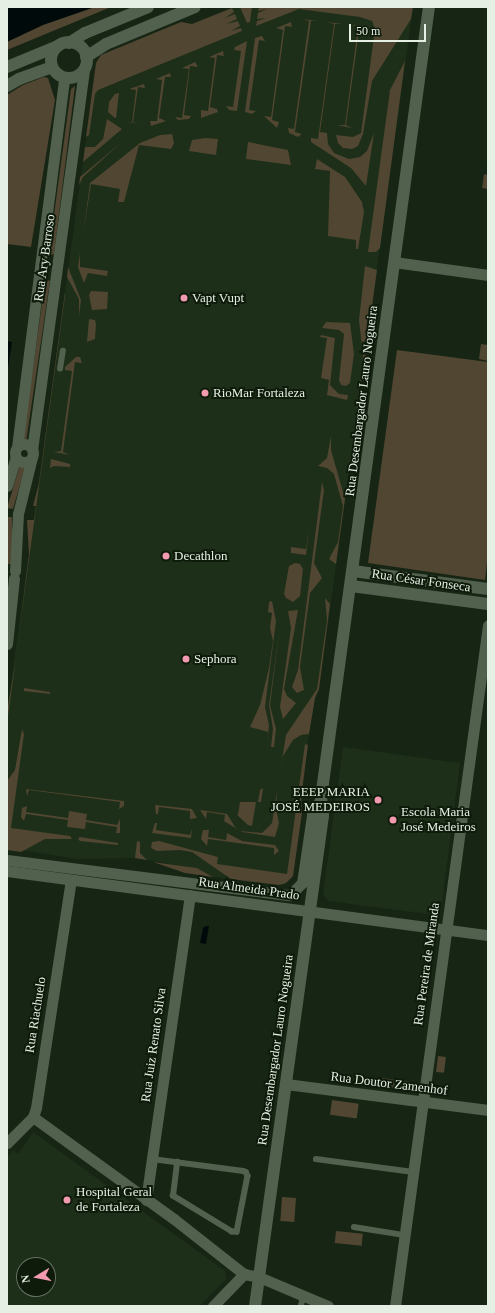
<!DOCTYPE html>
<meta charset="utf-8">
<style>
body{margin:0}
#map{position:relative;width:495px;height:1313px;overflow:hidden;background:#172514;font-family:Georgia,serif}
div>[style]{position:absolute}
.built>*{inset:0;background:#1d2f18}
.green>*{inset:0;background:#504631;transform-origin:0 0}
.water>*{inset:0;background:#000a0a}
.lane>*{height:5.5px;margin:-2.75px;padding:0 2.75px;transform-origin:2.75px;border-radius:2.75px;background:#51614d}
.street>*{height:11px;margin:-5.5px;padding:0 5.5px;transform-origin:5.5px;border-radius:5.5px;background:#51614d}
.street>.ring{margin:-5.5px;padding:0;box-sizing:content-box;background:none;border:11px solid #51614d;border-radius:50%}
.secondary>*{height:12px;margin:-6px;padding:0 6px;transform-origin:6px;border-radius:6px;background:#51614d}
.secondary>.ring{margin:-6px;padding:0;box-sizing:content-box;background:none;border:12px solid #51614d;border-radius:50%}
.dots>*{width:11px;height:11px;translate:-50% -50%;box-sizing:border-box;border:2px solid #0e1b0b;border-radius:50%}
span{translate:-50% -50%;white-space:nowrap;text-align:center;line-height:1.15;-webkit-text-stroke:4px #0e1b0b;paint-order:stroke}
.street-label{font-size:13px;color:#e6efe4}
.poi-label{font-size:13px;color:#e6efe4}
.left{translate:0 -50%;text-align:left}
.right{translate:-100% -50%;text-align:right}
.frame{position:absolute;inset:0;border:8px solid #e6efe4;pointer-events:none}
.north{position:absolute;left:16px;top:1257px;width:40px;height:40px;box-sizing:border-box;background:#0e1b0b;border:1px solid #647062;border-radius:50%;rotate:260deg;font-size:11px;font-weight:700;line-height:16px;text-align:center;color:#e6efe4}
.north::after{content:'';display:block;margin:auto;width:14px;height:18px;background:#f29aaf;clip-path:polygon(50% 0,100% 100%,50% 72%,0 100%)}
.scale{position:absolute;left:349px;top:24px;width:77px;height:18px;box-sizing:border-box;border:2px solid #e6efe4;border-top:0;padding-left:5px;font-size:12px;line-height:14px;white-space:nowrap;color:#e6efe4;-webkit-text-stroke:3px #0e1b0b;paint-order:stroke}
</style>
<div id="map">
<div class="built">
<i style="clip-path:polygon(235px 7px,413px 7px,319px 689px,315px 698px,309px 734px,293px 876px,283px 885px,213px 877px,197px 868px,135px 858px,78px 859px,7px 848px,7px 712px,97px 60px,101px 55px,181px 22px,192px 24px)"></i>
<i style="clip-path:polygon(343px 747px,460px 763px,441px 911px,436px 915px,328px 901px,323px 894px)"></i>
<i style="clip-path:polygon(evenodd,33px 1132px,225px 1271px,226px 1279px,200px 1306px,7px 1306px,7px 1158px,13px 1150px,18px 1154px,33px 1132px,24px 1265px,48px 1265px,48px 1289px,24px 1289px,24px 1265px)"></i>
</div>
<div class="green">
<i style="clip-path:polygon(7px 7px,111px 7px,7px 50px)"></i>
<i style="clip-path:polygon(240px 7px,252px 7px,250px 22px,247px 23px)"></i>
<i style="clip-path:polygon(259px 7px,413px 7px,411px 19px,372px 81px,363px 134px,358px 146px,352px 149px,343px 148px,338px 143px,336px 135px,353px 137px,361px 133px,375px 29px,372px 21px,360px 17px,299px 9px,256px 26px,257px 21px,266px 18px,257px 19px,258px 13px,267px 9px,258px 11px)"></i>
<i style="clip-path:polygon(232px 8px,234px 12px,225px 18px,235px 14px,237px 19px,226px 24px,238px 21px,240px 26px,231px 31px,241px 28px,242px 31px,98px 90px,95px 94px,89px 135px,86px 137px,96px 63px,101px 55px,181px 22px,192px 24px)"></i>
<i style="clip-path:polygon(302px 19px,317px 21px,311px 21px,295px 132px,302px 134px,298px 137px,289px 133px,288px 128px,294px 129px,309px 21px)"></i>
<i style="clip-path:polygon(291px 22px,292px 27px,285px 26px,272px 120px,279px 122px,277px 128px,264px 116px,271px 117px,283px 30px,276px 28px)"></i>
<i style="clip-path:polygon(327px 22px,342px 24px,335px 24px,320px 132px,327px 133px,328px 144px,334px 153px,349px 159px,360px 157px,367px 151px,374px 133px,366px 186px,351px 168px,311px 142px,311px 138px,318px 139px,334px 24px)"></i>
<i style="clip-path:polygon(351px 25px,363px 26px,366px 30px,359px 31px,346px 125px,352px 128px,337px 125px,345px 125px,358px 27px)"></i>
<i style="clip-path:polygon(262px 36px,265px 41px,259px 40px,249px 110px,256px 111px,252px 114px,245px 112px,255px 38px)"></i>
<i style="clip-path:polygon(247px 41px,237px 111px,229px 110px,226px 106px,233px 107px,241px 51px,234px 50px,235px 47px)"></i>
<i style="clip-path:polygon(223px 51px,224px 56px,217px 55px,210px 107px,217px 109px,218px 112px,201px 118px,201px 110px,208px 111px,215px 58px,209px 57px)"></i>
<i style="clip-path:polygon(405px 61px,380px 248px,376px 252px,368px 252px,390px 90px)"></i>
<i style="clip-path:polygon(195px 62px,198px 67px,190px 66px,184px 115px,191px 116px,189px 119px,178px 120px,175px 117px,182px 118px,189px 69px,182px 68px)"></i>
<i style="clip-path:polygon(170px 73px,171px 77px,165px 77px,159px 118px,166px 121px,151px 126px,150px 121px,157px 121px,162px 80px,156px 79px)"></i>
<i style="clip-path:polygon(44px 77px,48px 78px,55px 100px,31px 247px,7px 244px,7px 95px,23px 85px)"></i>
<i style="clip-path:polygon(144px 84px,145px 88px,138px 87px,133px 122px,140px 123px,126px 122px,132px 122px,136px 90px,129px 89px)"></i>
<i style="clip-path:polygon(75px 86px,54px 254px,51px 255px,49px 252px,71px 89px)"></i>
<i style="clip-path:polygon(119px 93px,116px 118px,115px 118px,108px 112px,109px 102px,115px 94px)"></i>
<i style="clip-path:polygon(107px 119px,122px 129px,83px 162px,85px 147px,95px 147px,103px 139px)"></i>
<i style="clip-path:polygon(172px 134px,174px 143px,171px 149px,139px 145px,124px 202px,118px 202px,120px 189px,91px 184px,83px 235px,90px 183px,140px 143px,160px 135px)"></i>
<i style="clip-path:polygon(205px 138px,218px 139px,216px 155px,189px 151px,192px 140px)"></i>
<i style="clip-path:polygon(122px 142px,83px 177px,79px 185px,80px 177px)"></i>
<i style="clip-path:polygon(248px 142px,288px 150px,291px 165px,246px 159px)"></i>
<i style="clip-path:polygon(317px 159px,345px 177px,362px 202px,364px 212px,358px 249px,356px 249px,356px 240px,328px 236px,330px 171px,315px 169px)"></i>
<i style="clip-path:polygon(484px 174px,488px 175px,488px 189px,482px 188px)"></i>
<i style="clip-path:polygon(80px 253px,80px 267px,108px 271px,107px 276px,88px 273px,84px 283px,78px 267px)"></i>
<i style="clip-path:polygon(365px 266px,377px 270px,349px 473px,363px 356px,359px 320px)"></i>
<i style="clip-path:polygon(68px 267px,81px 300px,79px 316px,79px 299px,67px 277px)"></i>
<i style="clip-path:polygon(47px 280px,50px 281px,26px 442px,23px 439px,45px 282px)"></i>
<i style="clip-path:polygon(91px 291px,108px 292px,107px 309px,92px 310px,89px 295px)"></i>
<i style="clip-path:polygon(65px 292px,65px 296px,18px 640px,29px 555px,27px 520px,34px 520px,36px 506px,33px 506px,39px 483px)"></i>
<i style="clip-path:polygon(89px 319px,95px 320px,96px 324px,95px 339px,87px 342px)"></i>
<i style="clip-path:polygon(326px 322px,350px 323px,354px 354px,350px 383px,346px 386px,341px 385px,339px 380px,344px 334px,339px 330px,322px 328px)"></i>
<i style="clip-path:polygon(321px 335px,335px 338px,330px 385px,339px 394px,348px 395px,347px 400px,327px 395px,329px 380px,321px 378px,327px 338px,320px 337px)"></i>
<i style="clip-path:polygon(481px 344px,488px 345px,488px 361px,479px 359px)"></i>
<i style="clip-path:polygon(397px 350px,488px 362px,488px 554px,485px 580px,368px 563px)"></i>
<i style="clip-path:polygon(76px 357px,80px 357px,82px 363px,75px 362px,63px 452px,70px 455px,54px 452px,61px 451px,72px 371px,65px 370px,65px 367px)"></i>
<i style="clip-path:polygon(331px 436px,331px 450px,345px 499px,336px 564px,329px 559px,338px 542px,343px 506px,334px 474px,327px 468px,318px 466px,327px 458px)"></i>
<i style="clip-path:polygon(51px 459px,70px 464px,70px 467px,54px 466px,50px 468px)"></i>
<i style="clip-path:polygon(23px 464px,25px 468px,13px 509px,7px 508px,20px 465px)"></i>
<i style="clip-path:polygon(322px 482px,324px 490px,314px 563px,322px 578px,310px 593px,300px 667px,304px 690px,297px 693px,292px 687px,298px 670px)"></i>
<i style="left:7px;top:517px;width:5px;height:47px"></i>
<i style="clip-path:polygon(309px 528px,306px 555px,291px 553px,291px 547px,306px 549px)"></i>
<i style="clip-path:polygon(295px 563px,300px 564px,303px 569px,300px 596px,293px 602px,286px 598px,284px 594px,289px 566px)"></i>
<i style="clip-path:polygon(325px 598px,330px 604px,319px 689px,315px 698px,309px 734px,301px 735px,293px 740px,283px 756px,280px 773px,286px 735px,317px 689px,327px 620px)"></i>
<i style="clip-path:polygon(272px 601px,276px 621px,265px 707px,269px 725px,267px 744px,268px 732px,250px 727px,260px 705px,269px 668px,273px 641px,270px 628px,272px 613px,268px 612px,269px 602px)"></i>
<i style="clip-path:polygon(298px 610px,284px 689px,287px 696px,296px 703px,283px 719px,280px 707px,291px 628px,288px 611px)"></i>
<i style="clip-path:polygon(280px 626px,270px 705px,276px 729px,274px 747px,271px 747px,273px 729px,269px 705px)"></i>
<i style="clip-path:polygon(16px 659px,7px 723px,7px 712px)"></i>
<i style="clip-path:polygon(24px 688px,50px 692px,50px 694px,24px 691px)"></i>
<i style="clip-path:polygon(22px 729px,24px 734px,11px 828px,70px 836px,72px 839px,45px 839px,21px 852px,7px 850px,7px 781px,15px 770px)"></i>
<i style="clip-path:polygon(305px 744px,308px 745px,301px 797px,302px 813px,293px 876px,286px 883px,279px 885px,231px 879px,192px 852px,180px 850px,157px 851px,151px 848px,152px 842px,159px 841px,218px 857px,217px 864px,287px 874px)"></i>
<i style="clip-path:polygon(263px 788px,261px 802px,256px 802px,252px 826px,248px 825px,236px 814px,238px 815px,240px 802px,258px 802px,260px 790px)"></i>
<i style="clip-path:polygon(26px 789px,124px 801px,124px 806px,119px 809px,120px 802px,29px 790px,27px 796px)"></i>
<i style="clip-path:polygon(277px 791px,276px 809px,279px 823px,275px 837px,242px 832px,224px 821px,225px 815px,207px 812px,206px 819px,200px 810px,227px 814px,235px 827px,240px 831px,262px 833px,272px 823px)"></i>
<i style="clip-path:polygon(155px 805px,192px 809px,197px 818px,190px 819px,190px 811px,159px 807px,158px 814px,156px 814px)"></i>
<i style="clip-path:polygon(27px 806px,26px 812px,68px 818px,69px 811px,87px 814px,86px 820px,117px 825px,120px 819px,120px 833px,116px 833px,117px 827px,86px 822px,85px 829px,67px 827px,68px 820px,26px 814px,24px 821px,21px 817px,22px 808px)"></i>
<i style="clip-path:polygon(155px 823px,157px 823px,156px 830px,190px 835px,192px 828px,191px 838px,152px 833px)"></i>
<i style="clip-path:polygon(203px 830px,209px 830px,208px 837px,226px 840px,227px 833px,242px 841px,275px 845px,279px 851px,274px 855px,274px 848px,208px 839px,207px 846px,201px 839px)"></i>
<i style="clip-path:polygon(80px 837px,118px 843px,118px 845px,80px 841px,78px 839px)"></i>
<i style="clip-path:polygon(137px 841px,140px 842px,140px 853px,147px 860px,135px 858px)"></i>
<i style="clip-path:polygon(153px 862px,197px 868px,213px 877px,185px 873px)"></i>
<i style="left:438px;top:1056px;width:8px;height:16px;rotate:7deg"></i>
<i style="left:382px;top:1078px;width:27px;height:8px;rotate:8deg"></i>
<i style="left:332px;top:1100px;width:27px;height:15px;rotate:8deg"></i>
<i style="left:282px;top:1197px;width:14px;height:24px;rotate:4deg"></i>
<i style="left:336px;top:1231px;width:27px;height:12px;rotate:6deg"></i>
</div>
<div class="water">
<i style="clip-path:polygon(7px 7px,95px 7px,43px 25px,7px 42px)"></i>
<i style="clip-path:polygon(7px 341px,12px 342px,7px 374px)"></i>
<i style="clip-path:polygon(206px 926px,209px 926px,206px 944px,200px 943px,203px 928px)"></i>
<i style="clip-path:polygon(435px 1085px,448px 1087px,447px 1095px,439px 1094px)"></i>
</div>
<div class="lane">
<i style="left:60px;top:369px;width:18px;rotate:-81deg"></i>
<i style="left:152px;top:1159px;width:92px;rotate:7.5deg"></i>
<i style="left:243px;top:1171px;width:3px;rotate:18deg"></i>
<i style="left:246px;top:1172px;width:4px;rotate:63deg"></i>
<i style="left:248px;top:1176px;width:57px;rotate:101.1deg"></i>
<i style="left:237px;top:1232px;width:5px;rotate:180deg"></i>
<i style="left:232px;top:1232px;width:69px;rotate:-148.6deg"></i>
<i style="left:173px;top:1196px;width:34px;rotate:-83deg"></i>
<i style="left:316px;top:1159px;width:98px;rotate:7.6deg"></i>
<i style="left:354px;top:1227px;width:51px;rotate:9.1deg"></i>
<i style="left:301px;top:1306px;width:10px;rotate:-79deg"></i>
</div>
<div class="street">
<i style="left:394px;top:262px;width:95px;rotate:7.9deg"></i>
<i class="ring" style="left:15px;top:444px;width:7px;height:7px"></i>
<i style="left:17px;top:447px;width:372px;rotate:-82.7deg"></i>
<i style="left:32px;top:450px;width:385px;rotate:-82.2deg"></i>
<i style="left:7px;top:486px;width:30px;rotate:-73deg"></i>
<i style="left:15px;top:571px;width:57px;rotate:-87deg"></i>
<i style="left:18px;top:514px;width:59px;rotate:-76.2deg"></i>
<i style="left:7px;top:644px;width:66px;rotate:-83.9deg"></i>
<i style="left:7px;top:860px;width:285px;rotate:7.1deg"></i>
<i style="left:290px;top:895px;width:17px;rotate:-45deg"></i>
<i style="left:302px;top:883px;width:69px;rotate:-81.6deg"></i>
<i style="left:312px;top:815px;width:19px;rotate:-62deg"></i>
<i style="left:7px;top:871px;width:485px;rotate:7.6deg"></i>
<i style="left:286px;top:1084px;width:204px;rotate:7.3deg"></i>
<i style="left:33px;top:1117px;width:174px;rotate:35.9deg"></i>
<i style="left:174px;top:1219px;width:89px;rotate:38.2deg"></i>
<i style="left:244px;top:1274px;width:15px;rotate:11deg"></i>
<i style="left:259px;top:1277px;width:75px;rotate:22.8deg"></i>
<i style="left:7px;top:1143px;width:37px;rotate:-45deg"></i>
<i style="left:33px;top:1117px;width:9px;rotate:-72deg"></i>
<i style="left:36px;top:1108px;width:231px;rotate:-81.3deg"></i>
<i style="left:146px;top:1200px;width:308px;rotate:-81.8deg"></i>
<i style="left:213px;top:1306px;width:45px;rotate:-45.9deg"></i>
<i style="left:395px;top:1306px;width:687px;rotate:-82.22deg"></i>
</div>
<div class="secondary">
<i class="ring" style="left:51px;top:42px;width:24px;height:24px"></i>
<i style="left:69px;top:43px;width:19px;rotate:-32deg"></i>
<i style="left:85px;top:33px;width:68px;rotate:-22.4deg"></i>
<i style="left:86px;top:57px;width:24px;rotate:-33deg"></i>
<i style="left:106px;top:44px;width:96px;rotate:-22.6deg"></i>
<i style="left:7px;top:67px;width:55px;rotate:-22.4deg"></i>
<i style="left:7px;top:86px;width:14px;rotate:-30deg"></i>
<i style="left:19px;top:79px;width:35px;rotate:-20deg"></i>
<i style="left:353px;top:571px;width:136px;rotate:7.6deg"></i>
<i style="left:351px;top:586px;width:138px;rotate:7.5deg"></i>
<i style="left:255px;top:1306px;width:495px;rotate:-82.1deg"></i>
<i style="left:323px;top:816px;width:18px;rotate:-96deg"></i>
<i style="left:321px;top:798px;width:798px;rotate:-82.23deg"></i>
</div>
<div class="dots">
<i style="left:184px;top:298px;background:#f29aaf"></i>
<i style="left:205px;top:393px;background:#f29aaf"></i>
<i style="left:166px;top:556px;background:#f29aaf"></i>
<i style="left:186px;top:659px;background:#f29aaf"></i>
<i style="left:378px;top:800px;background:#f29aaf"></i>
<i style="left:393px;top:820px;background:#f29aaf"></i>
<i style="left:67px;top:1200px;background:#f29aaf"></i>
</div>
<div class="street-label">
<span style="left:45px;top:258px;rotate:-82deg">Rua Ary Barroso</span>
<span style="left:362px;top:401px;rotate:-83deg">Rua Desembargador Lauro Nogueira</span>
<span style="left:421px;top:581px;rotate:8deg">Rua César Fonseca</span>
<span style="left:249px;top:889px;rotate:8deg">Rua Almeida Prado</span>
<span style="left:427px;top:964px;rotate:-82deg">Rua Pereira de Miranda</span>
<span style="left:36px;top:1015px;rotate:-81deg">Rua Riachuelo</span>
<span style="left:154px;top:1045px;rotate:-82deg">Rua Juiz Renato Silva</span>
<span style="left:276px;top:1050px;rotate:-82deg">Rua Desembargador Lauro Nogueira</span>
<span style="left:389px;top:1084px;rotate:7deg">Rua Doutor Zamenhof</span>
</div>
<div class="poi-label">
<span class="left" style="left:192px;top:298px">Vapt Vupt</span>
<span class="left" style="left:213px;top:393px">RioMar Fortaleza</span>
<span class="left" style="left:174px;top:556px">Decathlon</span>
<span class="left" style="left:194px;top:659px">Sephora</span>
<span class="right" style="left:370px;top:800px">EEEP MARIA<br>JOSÉ MEDEIROS</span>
<span class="left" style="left:401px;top:820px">Escola Maria<br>José Medeiros</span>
<span class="left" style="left:76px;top:1200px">Hospital Geral<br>de Fortaleza</span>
</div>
<div class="frame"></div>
<div class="north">N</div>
<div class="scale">50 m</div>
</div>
